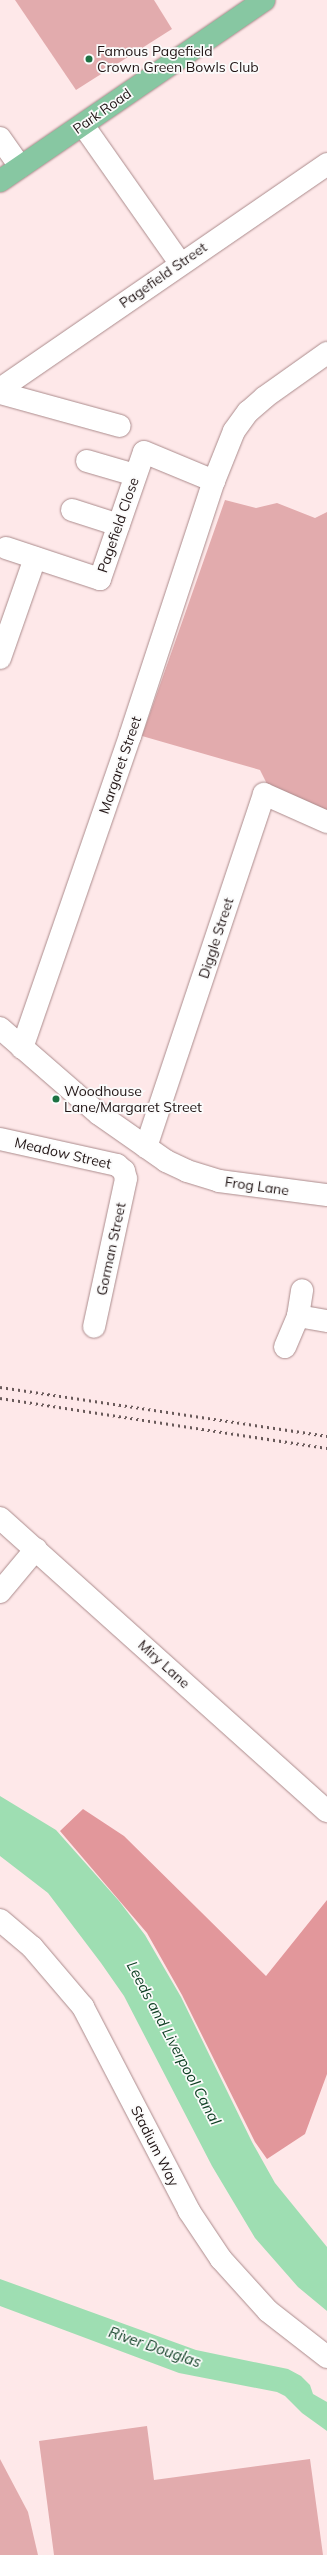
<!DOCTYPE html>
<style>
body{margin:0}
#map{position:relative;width:327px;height:2555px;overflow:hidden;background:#fee8e9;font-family:Mulish,sans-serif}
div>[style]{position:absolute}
.green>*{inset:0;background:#e2abad}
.forest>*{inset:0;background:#e2979b}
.water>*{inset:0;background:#9edeb2}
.roads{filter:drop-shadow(0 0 1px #ab8b8c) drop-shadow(0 0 1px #ab8b8c)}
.minor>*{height:22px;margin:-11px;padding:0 11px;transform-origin:11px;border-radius:11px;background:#fff}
.major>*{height:22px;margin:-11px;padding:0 11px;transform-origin:11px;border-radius:11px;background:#87c7a2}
.rail>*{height:3px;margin-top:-1.5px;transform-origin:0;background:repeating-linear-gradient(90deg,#695a5a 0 2px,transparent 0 6px)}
.dots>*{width:11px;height:11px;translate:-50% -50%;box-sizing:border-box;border:2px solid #fbfbfb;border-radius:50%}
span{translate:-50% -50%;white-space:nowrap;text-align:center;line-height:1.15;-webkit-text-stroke:3.5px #fbfbfb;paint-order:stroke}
.poi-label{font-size:14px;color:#211515}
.left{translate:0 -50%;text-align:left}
.street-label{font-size:14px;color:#211515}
.water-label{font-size:15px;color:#0f4024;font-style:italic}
</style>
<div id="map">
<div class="green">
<i style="clip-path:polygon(15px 0,154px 0,172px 29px,76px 90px)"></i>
<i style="clip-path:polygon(225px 500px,256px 508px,277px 503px,315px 518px,327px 512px,327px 813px,269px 788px,260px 770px,142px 736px)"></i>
<i style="clip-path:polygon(147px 2426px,154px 2480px,310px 2459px,323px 2555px,54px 2555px,39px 2441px)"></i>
<i style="clip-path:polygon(0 2459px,28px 2512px,38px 2555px,0 2555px)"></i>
</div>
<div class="forest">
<i style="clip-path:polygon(83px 1809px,124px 1836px,266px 1976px,327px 1900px,327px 2074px,305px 2134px,267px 2159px,255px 2142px,182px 1995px,147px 1933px,60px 1831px)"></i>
</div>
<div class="water">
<i style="clip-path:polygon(0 1796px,56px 1830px,119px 1901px,145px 1935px,181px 1997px,252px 2142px,275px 2183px,327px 2247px,327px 2311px,298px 2287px,255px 2238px,212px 2166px,124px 1996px,101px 1963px,48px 1893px,0 1856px)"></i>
<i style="clip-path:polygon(0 2279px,196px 2350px,288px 2369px,301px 2376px,310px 2385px,313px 2394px,327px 2402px,327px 2431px,302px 2413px,285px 2396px,277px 2392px,179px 2373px,0 2306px)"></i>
</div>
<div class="roads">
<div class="minor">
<i style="left:83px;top:125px;width:169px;rotate:54.9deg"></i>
<i style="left:0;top:138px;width:35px;rotate:55deg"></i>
<i style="left:0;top:389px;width:397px;rotate:-34.5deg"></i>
<i style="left:0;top:393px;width:124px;rotate:15.4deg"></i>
<i style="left:87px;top:461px;width:50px;rotate:16.3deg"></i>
<i style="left:72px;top:510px;width:49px;rotate:17.7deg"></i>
<i style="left:6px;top:548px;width:99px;rotate:18.3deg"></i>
<i style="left:100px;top:579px;width:134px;rotate:-70.9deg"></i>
<i style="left:144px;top:452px;width:76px;rotate:22.5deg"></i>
<i style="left:0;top:658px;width:106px;rotate:-70.7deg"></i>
<i style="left:0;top:1028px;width:131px;rotate:41deg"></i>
<i style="left:99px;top:1114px;width:82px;rotate:35deg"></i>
<i style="left:166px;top:1161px;width:23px;rotate:25deg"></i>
<i style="left:187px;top:1171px;width:34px;rotate:17deg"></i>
<i style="left:219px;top:1181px;width:109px;rotate:7.4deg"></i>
<i style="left:22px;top:1048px;width:330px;rotate:-70.9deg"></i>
<i style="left:130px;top:736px;width:268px;rotate:-71.8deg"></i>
<i style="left:214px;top:481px;width:54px;rotate:-68.2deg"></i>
<i style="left:234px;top:431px;width:24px;rotate:-54deg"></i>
<i style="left:248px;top:412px;width:23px;rotate:-41deg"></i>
<i style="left:265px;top:397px;width:76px;rotate:-35.4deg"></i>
<i style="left:0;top:1139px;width:120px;rotate:12.5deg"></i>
<i style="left:117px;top:1165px;width:9px;rotate:41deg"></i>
<i style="left:124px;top:1171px;width:8px;rotate:76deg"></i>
<i style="left:126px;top:1179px;width:151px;rotate:102.2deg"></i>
<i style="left:146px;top:1147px;width:372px;rotate:-71.5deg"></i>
<i style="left:264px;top:794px;width:69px;rotate:24deg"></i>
<i style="left:298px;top:1316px;width:29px;rotate:10deg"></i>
<i style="left:285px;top:1347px;width:34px;rotate:-67deg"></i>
<i style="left:298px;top:1316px;width:26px;rotate:-81deg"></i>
<i style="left:0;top:1518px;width:439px;rotate:41.9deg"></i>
<i style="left:0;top:1592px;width:56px;rotate:-50.1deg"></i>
<i style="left:0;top:1920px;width:42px;rotate:40.2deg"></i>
<i style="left:32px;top:1947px;width:79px;rotate:49.6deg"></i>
<i style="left:83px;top:2007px;width:230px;rotate:62.5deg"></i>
<i style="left:189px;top:2211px;width:58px;rotate:56.3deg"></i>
<i style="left:221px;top:2259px;width:70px;rotate:47.9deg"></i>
<i style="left:268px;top:2311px;width:75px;rotate:37.9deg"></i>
</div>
<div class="major">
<i style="left:0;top:181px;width:320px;rotate:-34.4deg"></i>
</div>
</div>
<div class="rail">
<i style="left:0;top:1387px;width:331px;rotate:8.5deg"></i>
<i style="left:0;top:1398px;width:331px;rotate:8.7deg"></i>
</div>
<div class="dots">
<i style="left:89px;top:59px;background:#1d7142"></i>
<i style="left:56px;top:1099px;background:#1d7142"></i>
</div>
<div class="poi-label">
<span class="left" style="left:97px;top:59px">Famous Pagefield<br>Crown Green Bowls Club</span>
<span class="left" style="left:64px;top:1099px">Woodhouse<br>Lane/Margaret Street</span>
</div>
<div class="street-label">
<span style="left:102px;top:111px;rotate:-35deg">Park Road</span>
<span style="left:163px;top:275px;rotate:-35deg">Pagefield Street</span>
<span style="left:118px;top:525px;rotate:-71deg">Pagefield Close</span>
<span style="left:120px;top:765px;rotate:-71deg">Margaret Street</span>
<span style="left:216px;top:938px;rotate:-72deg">Diggle Street</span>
<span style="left:63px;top:1153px;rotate:13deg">Meadow Street</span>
<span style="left:257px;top:1186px;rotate:8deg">Frog Lane</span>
<span style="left:111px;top:1249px;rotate:-78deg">Gorman Street</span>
<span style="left:164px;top:1664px;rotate:42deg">Miry Lane</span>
<span style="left:155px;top:2146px;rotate:63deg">Stadium Way</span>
</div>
<div class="water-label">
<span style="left:174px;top:2043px;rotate:62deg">Leeds and Liverpool Canal</span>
<span style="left:155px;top:2347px;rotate:19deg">River Douglas</span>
</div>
</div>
